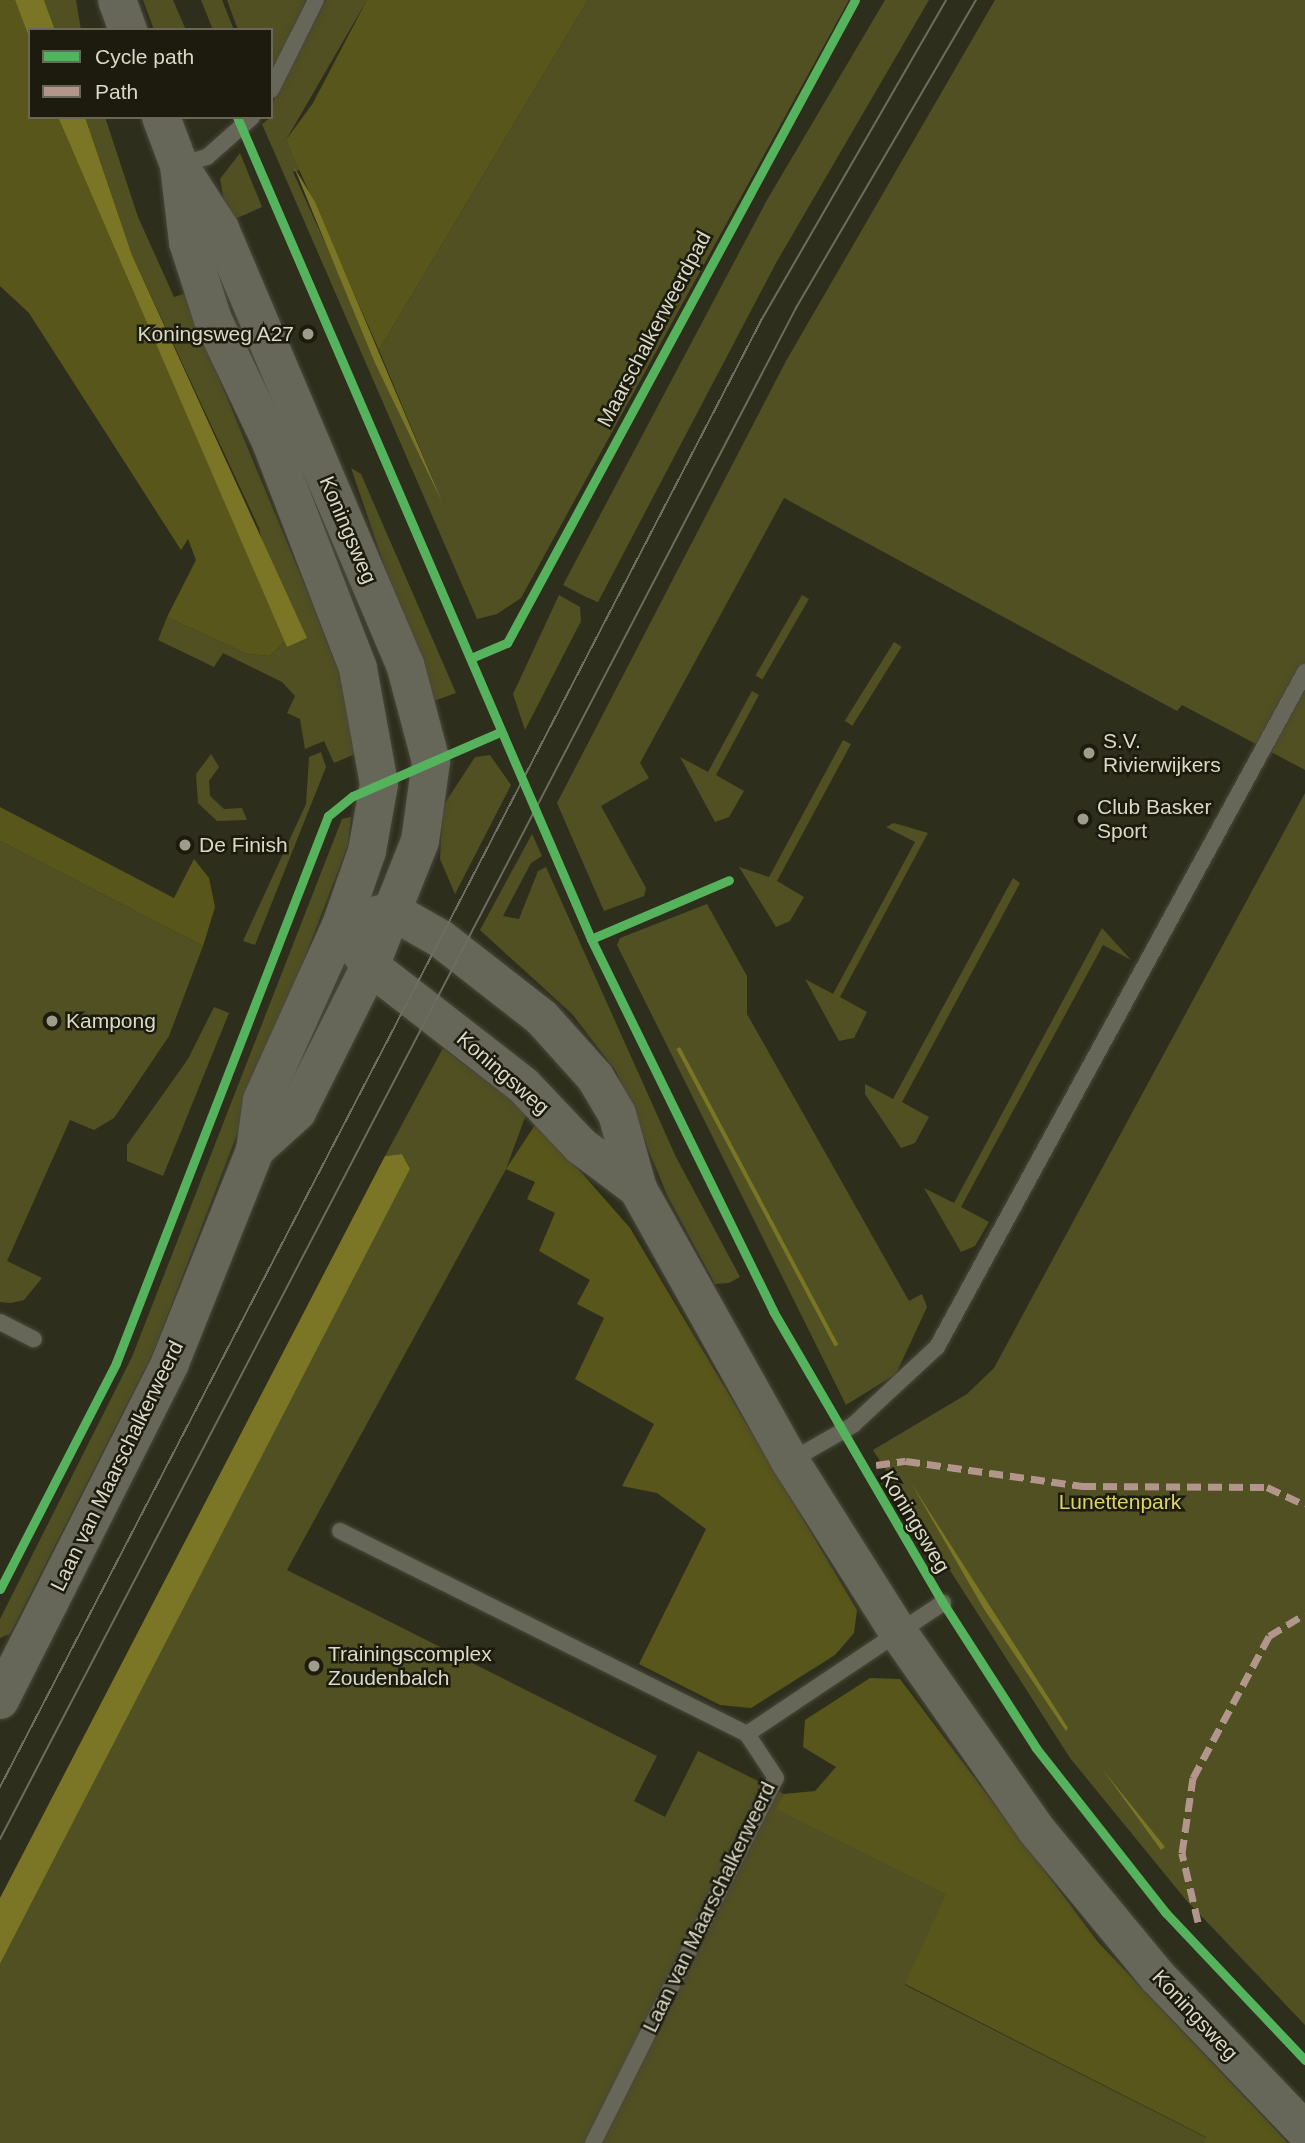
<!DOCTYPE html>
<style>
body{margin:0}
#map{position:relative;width:1305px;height:2143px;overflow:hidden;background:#2e2e1d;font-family:Arial,sans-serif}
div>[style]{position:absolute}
.green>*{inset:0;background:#515022;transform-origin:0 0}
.forest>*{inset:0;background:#59561b}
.water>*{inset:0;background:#7a7626;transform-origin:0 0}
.roads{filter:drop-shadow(0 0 2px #49483a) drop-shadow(0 0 2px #49483a)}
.lane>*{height:16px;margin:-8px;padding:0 8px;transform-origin:8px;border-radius:8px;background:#666659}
.secondary>*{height:38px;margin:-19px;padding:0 19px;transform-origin:19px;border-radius:19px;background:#666659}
.tram>*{height:2px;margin:-1px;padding:0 1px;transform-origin:1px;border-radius:1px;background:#6c6c60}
.quiet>*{height:7px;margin-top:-3.5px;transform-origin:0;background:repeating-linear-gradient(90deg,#b2968c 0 14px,transparent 0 21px)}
.cycleway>*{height:9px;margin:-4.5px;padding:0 4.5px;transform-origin:4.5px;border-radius:4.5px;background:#56b35d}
.dots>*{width:19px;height:19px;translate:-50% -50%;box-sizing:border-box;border:4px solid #1c1b0e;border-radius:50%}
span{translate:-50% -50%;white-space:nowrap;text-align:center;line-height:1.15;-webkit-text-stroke:5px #1c1b0e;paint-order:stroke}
.street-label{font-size:21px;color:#dad9c7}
.poi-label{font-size:21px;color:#dad9c7}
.right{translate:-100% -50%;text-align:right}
.left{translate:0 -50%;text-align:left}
.park-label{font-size:21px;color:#dbd462}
.legend{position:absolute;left:28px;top:28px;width:245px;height:91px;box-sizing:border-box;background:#1c1b0e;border:2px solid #686758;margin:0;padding:9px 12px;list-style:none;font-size:21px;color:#dad9c7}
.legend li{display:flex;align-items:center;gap:14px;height:35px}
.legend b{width:35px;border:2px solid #686758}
</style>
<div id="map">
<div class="green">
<i style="clip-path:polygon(44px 0,76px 0,81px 30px,55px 30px)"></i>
<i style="clip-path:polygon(143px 0,173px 0,186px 30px,154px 30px)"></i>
<i style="clip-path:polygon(201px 0,222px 0,234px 30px,213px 30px)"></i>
<i style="clip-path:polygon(227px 0,306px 0,271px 76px,271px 30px,238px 30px)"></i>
<i style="clip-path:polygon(326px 0,367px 0,286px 140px,300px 170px,293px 172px,444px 506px,379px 350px,588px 0,849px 0,521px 598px,497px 614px,477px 619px,262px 124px,271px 117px,271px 105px)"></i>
<i style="clip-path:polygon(885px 0,929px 0,776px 263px,598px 602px,586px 597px,563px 585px,767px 200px)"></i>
<i style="clip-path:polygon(995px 0,1305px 0,1305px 770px,1182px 705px,1177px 711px,784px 498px,640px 763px,649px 778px,601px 806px,646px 888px,644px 896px,604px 911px,557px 803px,786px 361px)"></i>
<i style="clip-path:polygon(85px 117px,105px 117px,138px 217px,174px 297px,184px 294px,310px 598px,347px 694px,355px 754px,334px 763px,324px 741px,305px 749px,300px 719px,287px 713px,295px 696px,282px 682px,223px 653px,214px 667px,158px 640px,167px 617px,247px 654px,270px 656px,285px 641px,287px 647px,259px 528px,132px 255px)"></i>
<i style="clip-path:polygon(240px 153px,262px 207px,228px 222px,220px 179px)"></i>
<i style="clip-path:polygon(351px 468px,361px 474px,456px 693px,431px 702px)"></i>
<i style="clip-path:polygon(559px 595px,580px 607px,581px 621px,525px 730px,513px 694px)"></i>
<i style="left:802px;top:595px;width:8px;height:93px;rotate:30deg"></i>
<i style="left:894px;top:642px;width:9px;height:93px;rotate:32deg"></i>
<i style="clip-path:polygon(752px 691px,759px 695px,716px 775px,744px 791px,729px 817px,715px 822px,680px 757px,708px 772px)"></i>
<i style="clip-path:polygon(843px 740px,851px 744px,777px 881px,804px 897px,790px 921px,776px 927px,739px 867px,769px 877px)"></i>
<i style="clip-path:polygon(321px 752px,326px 767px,255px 945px,243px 941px,306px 804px,309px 757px)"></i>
<i style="clip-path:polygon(211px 754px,219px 767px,209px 781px,210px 796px,224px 809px,242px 808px,247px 820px,217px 821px,198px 803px,196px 774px)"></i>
<i style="clip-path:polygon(490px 755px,511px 785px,455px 894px,440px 859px,443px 806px,475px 757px)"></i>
<i style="clip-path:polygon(1305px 793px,1305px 2025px,1186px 1900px,1070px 1758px,873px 1450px,967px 1394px,994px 1368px)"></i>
<i style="clip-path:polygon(351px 817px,348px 845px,153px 1353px,10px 1634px,0 1638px,0 1619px,132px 1357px,342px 819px)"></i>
<i style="clip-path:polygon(894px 823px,928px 833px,840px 997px,867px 1012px,854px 1038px,839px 1041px,805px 979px,833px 994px,915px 842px,886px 827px)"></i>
<i style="clip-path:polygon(532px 834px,542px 856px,531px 863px,503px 916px,519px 919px,538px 871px,546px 867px,676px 1157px,740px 1277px,729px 1283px,715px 1284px,667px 1195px,616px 1071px,572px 1014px,480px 930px)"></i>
<i style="clip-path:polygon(0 841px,203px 946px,169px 1036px,114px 1118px,94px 1130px,70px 1120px,7px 1261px,42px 1278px,24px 1300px,11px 1303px,0 1302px)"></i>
<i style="clip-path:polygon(1013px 878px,1020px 883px,902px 1102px,929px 1117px,915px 1143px,901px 1148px,865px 1094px,865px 1084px,893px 1099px)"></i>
<i style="clip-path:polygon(707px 904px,747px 976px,747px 1014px,909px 1301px,922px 1294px,927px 1307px,896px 1374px,846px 1405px,617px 945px,620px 938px)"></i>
<i style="clip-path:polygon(1102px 928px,1131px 960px,1103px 945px,961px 1207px,989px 1222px,975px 1246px,961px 1252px,924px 1188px,954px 1203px)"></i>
<i style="clip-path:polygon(214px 1007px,229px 1013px,163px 1176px,127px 1161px,127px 1145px,188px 1059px)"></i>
<i style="clip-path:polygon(443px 1048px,527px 1112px,506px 1169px,287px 1570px,657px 1756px,634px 1801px,665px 1817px,698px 1751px,784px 1794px,777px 1809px,947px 1894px,905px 1985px,1207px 2138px,1204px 2143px,0 2143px,0 1964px,410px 1169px,402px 1154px,385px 1156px)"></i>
</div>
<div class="forest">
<i style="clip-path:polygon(0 0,15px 0,30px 40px,30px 117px,58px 117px,285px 641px,270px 656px,247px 654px,167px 617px,196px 560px,188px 539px,181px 550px,29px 313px,0 286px)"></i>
<i style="clip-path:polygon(367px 0,588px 0,379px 350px,286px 140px,313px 103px)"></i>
<i style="clip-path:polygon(0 807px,174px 898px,194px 859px,209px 878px,215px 907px,203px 946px,0 841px)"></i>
<i style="clip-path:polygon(537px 1122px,630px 1228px,857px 1610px,854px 1633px,835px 1655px,751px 1708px,720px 1705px,639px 1664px,706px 1529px,657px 1493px,622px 1486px,654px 1424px,575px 1379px,604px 1318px,577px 1304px,590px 1280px,539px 1251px,555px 1213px,527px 1199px,535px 1182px,506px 1169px)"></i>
<i style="clip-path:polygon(870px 1678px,900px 1679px,1098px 1942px,1288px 2143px,1204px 2143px,1206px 2137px,905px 1984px,946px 1894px,776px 1809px,784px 1794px,815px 1791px,836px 1767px,803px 1747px,805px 1720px)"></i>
</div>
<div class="water">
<i style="clip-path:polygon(15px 0,44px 0,55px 30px,30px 30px,30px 40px)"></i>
<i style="clip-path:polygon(58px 117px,85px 117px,132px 255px,307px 638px,287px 647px)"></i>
<i style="clip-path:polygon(294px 167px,315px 202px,444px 506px,375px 363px)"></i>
<i style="left:680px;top:1047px;width:337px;height:4px;rotate:62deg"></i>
<i style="clip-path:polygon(402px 1154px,410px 1169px,0 1964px,0 1898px,385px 1156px)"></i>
<i style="clip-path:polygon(911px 1483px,1068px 1728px,1066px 1731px,984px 1609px)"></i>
<i style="clip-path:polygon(1103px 1770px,1165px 1847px,1161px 1850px)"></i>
</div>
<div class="roads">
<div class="lane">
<i style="left:271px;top:90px;width:101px;rotate:-63.4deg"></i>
<i style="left:179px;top:165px;width:29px;rotate:-16deg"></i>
<i style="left:207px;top:157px;width:60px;rotate:-41.6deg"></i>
<i style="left:0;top:1322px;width:38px;rotate:27deg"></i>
<i style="left:790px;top:1461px;width:73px;rotate:-29.7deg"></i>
<i style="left:853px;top:1425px;width:115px;rotate:-42.9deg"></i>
<i style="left:937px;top:1347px;width:769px;rotate:-61.4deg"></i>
<i style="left:340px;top:1531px;width:455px;rotate:26.5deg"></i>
<i style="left:593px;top:2143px;width:408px;rotate:-63.4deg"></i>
<i style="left:776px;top:1778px;width:53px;rotate:-123.4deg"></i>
<i style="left:747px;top:1734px;width:236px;rotate:-33.8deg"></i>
</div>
<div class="secondary">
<i style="left:117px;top:0;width:32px;rotate:70deg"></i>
<i style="left:184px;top:173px;width:67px;rotate:57.3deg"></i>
<i style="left:220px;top:229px;width:473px;rotate:67deg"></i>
<i style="left:405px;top:664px;width:101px;rotate:75.1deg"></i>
<i style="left:431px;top:762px;width:80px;rotate:97.9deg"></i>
<i style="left:420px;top:841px;width:135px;rotate:111.8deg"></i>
<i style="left:370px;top:966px;width:163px;rotate:116.6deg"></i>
<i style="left:297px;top:1112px;width:57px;rotate:137.9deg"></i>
<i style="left:341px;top:925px;width:53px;rotate:-15.4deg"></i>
<i style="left:392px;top:911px;width:56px;rotate:29.7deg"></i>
<i style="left:441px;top:939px;width:128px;rotate:38deg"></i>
<i style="left:542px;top:1018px;width:79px;rotate:48.1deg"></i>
<i style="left:595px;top:1077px;width:43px;rotate:59.3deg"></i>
<i style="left:617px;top:1114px;width:78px;rotate:74.4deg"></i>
<i style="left:638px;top:1189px;width:312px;rotate:60.8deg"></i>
<i style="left:790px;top:1461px;width:202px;rotate:57.7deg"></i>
<i style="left:898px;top:1632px;width:239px;rotate:55deg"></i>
<i style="left:1035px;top:1828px;width:193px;rotate:50.5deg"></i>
<i style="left:1158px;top:1977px;width:213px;rotate:46.3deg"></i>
<i style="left:357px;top:948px;width:22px;rotate:54deg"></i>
<i style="left:370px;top:966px;width:195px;rotate:37.9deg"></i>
<i style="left:524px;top:1086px;width:83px;rotate:46.5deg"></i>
<i style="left:581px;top:1146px;width:71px;rotate:37deg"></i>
<i style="left:0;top:1700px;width:377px;rotate:-63.2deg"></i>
<i style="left:170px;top:1363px;width:229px;rotate:-68.2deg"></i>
<i style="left:255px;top:1150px;width:50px;rotate:-82deg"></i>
<i style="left:262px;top:1100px;width:192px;rotate:-65.7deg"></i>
<i style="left:341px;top:925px;width:78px;rotate:-70.6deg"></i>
<i style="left:367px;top:851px;width:68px;rotate:-79.8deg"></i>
<i style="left:379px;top:784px;width:118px;rotate:-100.3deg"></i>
<i style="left:358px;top:668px;width:242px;rotate:-111.1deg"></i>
<i style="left:271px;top:442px;width:135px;rotate:-115.4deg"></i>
<i style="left:213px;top:320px;width:82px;rotate:-107.8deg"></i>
<i style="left:188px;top:242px;width:78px;rotate:-96.7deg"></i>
<i style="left:179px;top:165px;width:51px;rotate:-110.6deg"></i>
</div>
</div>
<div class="tram">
<i style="left:0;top:1787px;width:1654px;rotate:-62.57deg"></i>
<i style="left:762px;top:319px;width:368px;rotate:-60deg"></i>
<i style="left:0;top:1839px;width:1726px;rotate:-62.53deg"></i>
<i style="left:796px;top:308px;width:357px;rotate:-59.7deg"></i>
</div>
<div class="quiet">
<i style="left:876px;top:1465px;width:30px;rotate:-8deg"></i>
<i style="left:906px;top:1461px;width:178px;rotate:8.1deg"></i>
<i style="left:1082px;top:1486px;width:185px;rotate:0.3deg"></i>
<i style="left:1267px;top:1487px;width:42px;rotate:25.3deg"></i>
<i style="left:1198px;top:1922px;width:71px;rotate:-103.1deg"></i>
<i style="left:1182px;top:1853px;width:76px;rotate:-81.7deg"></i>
<i style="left:1193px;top:1778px;width:161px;rotate:-61.8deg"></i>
<i style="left:1269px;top:1636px;width:42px;rotate:-31.4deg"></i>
</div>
<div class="cycleway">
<i style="left:237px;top:117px;width:895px;rotate:66.7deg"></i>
<i style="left:591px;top:939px;width:414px;rotate:63.9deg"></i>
<i style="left:773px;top:1311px;width:338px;rotate:59.8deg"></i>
<i style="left:943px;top:1603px;width:172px;rotate:57.3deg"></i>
<i style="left:1036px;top:1748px;width:209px;rotate:51.8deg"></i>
<i style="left:1165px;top:1912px;width:204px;rotate:46.6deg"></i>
<i style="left:471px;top:658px;width:39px;rotate:-23deg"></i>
<i style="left:507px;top:643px;width:731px;rotate:-61.58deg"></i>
<i style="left:591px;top:939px;width:150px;rotate:-23.1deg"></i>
<i style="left:0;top:1589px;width:254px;rotate:-62.8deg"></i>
<i style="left:116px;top:1363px;width:587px;rotate:-68.82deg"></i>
<i style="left:328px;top:816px;width:32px;rotate:-39deg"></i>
<i style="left:353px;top:796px;width:160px;rotate:-23.5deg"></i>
</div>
<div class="dots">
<i style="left:308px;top:334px;background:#9e9d8c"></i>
<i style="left:1089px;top:753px;background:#9e9d8c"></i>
<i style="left:1083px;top:819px;background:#9e9d8c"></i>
<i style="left:185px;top:845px;background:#9e9d8c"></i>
<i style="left:52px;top:1021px;background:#9e9d8c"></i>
<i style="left:314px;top:1666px;background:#9e9d8c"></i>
</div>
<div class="street-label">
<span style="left:654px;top:329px;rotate:-62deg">Maarschalkerweerdpad</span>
<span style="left:348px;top:530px;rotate:67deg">Koningsweg</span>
<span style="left:503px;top:1073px;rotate:41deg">Koningsweg</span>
<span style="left:117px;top:1466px;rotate:-64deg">Laan van Maarschalkerweerd</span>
<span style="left:915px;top:1522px;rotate:59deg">Koningsweg</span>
<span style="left:709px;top:1907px;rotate:-64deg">Laan van Maarschalkerweerd</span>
<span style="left:1195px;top:2015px;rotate:47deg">Koningsweg</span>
</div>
<div class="poi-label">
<span class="right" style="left:294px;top:334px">Koningsweg A27</span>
<span class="left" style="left:1103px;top:753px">S.V.<br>Rivierwijkers</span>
<span class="left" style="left:1097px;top:819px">Club Basker<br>Sport</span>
<span class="left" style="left:199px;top:845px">De Finish</span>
<span class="left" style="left:66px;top:1021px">Kampong</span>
<span class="left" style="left:328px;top:1666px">Trainingscomplex<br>Zoudenbalch</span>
</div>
<div class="park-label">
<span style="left:1120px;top:1502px">Lunettenpark</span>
</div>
<ul class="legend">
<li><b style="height:9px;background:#56b35d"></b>Cycle path</li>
<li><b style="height:9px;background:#b2968c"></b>Path</li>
</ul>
</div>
